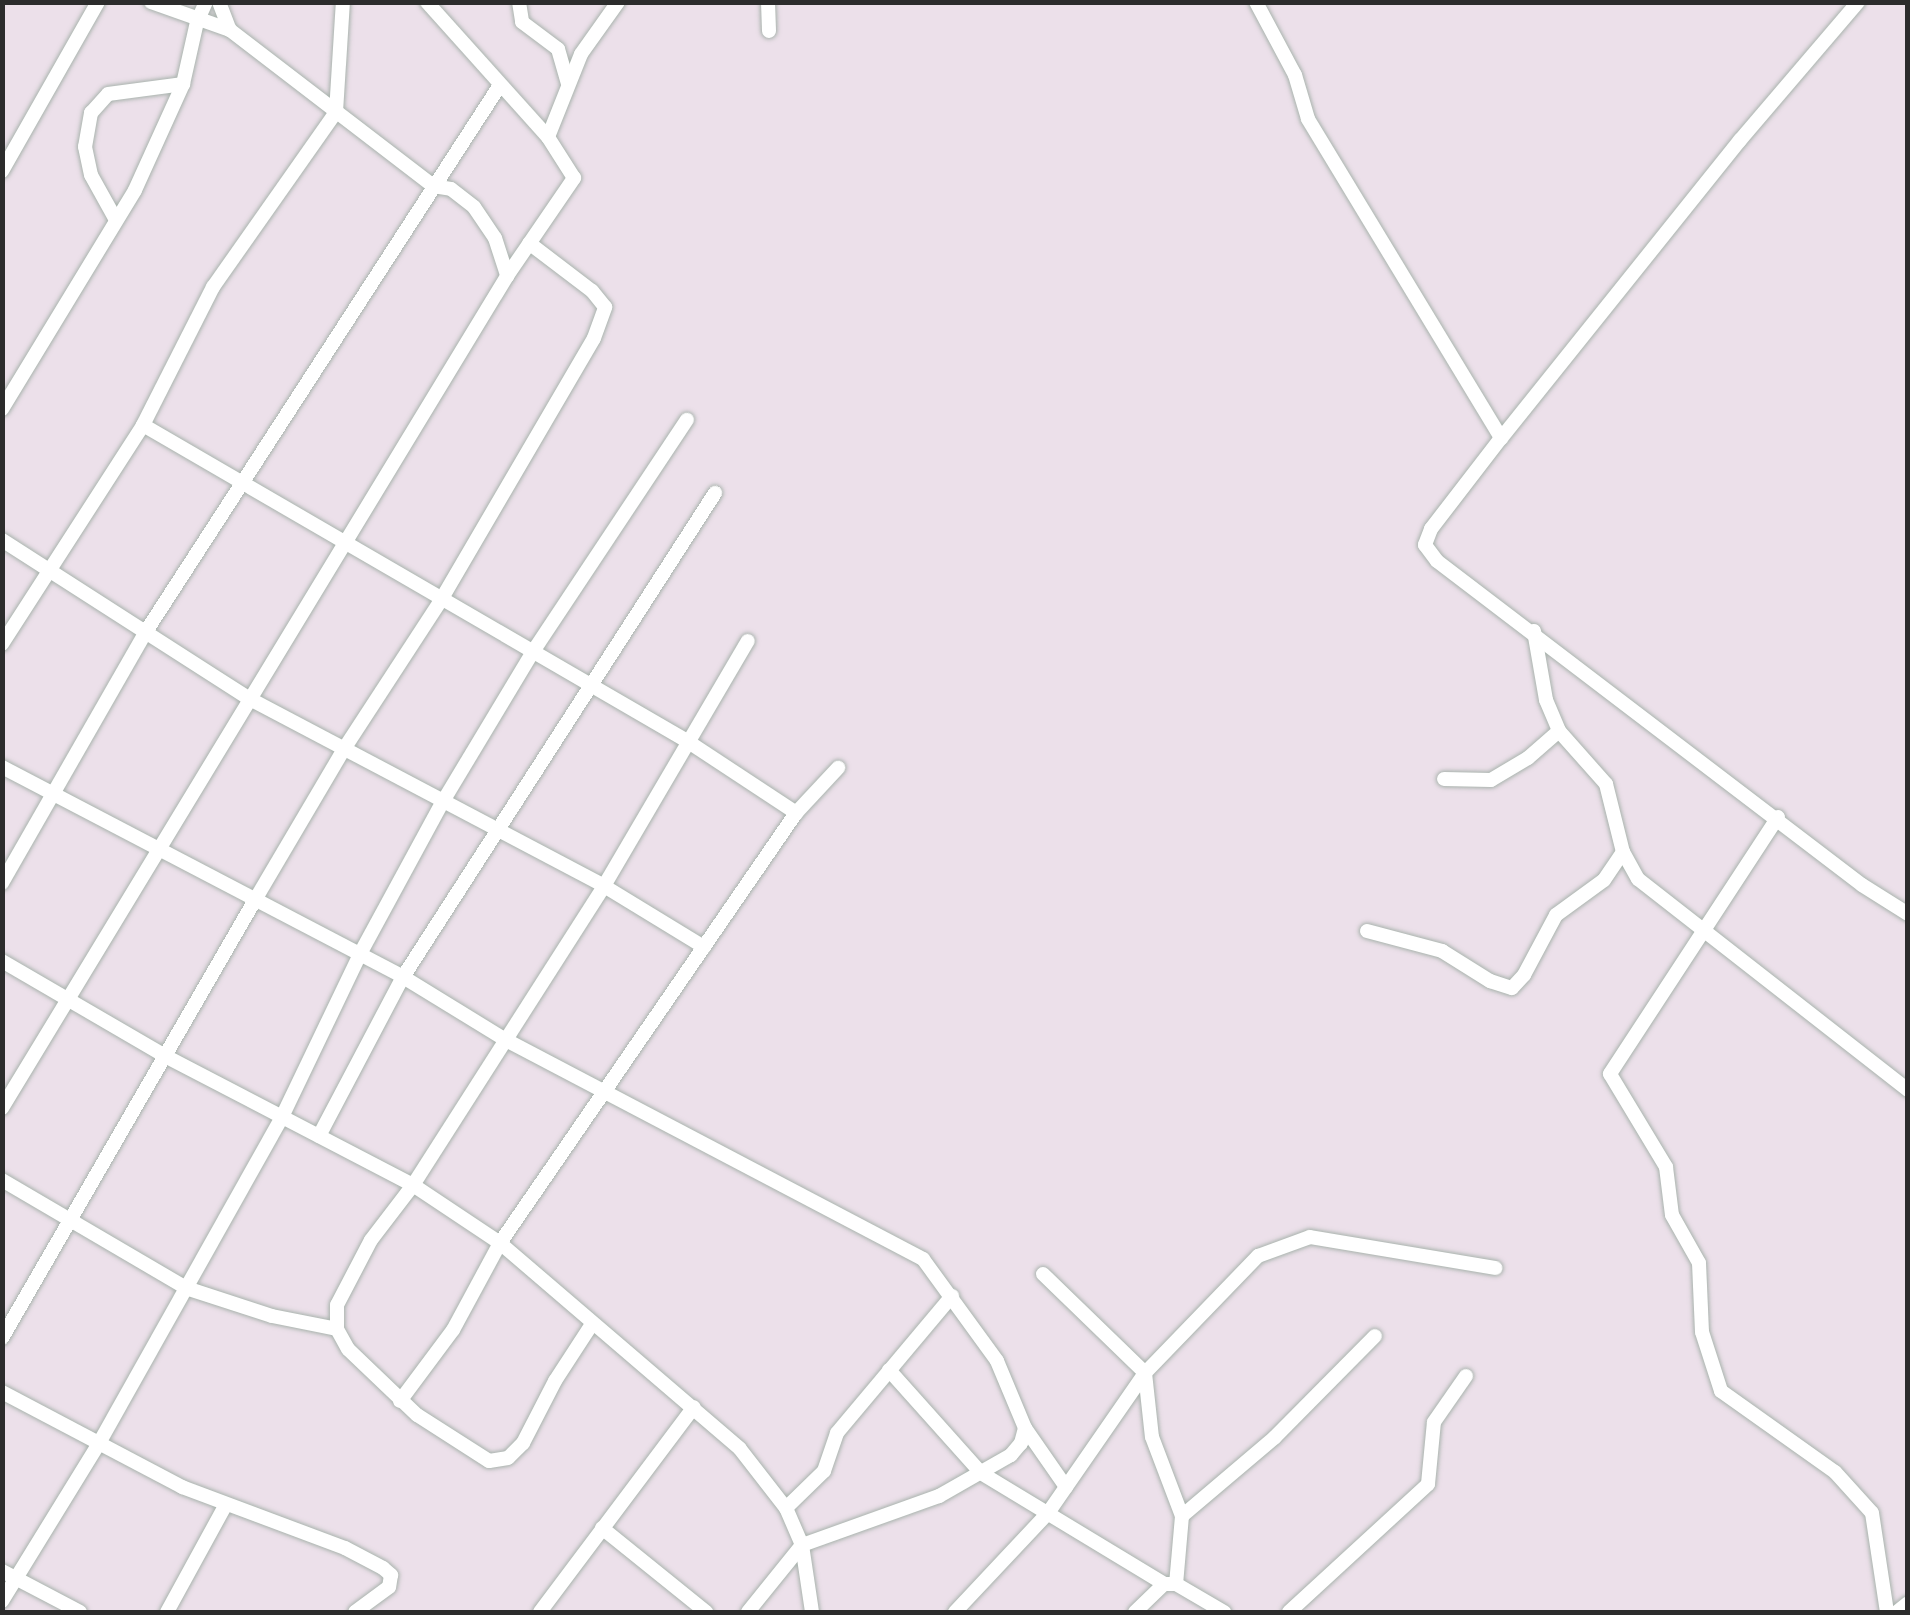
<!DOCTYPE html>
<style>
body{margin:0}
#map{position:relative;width:1910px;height:1615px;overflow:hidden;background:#ece0ea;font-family:"PT Sans Narrow",sans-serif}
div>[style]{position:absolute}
.roads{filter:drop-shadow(0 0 2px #a9b3ad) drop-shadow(0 0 2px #a9b3ad)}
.minor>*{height:14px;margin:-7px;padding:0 7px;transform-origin:7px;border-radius:7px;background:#fff}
span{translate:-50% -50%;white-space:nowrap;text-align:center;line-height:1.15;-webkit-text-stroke:8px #fff;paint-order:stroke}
.frame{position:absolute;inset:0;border:5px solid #2c2c2c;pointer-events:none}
</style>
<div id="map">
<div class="roads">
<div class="minor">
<i style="left:151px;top:2px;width:84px;rotate:19.5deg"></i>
<i style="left:230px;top:30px;width:256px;rotate:37.5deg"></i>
<i style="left:433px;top:186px;width:18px;rotate:9deg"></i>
<i style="left:451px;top:189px;width:29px;rotate:38deg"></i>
<i style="left:474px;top:207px;width:37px;rotate:56deg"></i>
<i style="left:495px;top:238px;width:40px;rotate:72deg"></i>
<i style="left:219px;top:2px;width:30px;rotate:69deg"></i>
<i style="left:519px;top:2px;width:20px;rotate:81deg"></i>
<i style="left:522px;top:22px;width:45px;rotate:36.9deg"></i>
<i style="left:558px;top:49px;width:35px;rotate:74deg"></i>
<i style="left:768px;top:2px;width:29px;rotate:88deg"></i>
<i style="left:1256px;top:2px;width:83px;rotate:61.9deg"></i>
<i style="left:1295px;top:75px;width:46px;rotate:73.5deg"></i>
<i style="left:1308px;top:119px;width:373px;rotate:58.8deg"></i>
<i style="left:1858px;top:2px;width:182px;rotate:130.5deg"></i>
<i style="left:1740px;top:140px;width:382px;rotate:128.7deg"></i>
<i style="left:1501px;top:438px;width:115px;rotate:127.6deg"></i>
<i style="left:1431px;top:529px;width:17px;rotate:111deg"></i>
<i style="left:1425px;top:545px;width:20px;rotate:53deg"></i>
<i style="left:1437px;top:561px;width:534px;rotate:37.32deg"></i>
<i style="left:1862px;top:885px;width:54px;rotate:32.2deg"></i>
<i style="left:548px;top:137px;width:89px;rotate:-68.3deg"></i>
<i style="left:581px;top:54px;width:64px;rotate:-54.6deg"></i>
<i style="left:2px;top:171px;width:194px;rotate:-60.4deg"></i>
<i style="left:116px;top:220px;width:51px;rotate:-119.1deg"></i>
<i style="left:91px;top:175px;width:29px;rotate:-102deg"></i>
<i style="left:85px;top:147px;width:35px;rotate:-80deg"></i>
<i style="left:91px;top:113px;width:25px;rotate:-48deg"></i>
<i style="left:108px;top:94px;width:76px;rotate:-7.6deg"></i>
<i style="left:2px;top:409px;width:256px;rotate:-58.7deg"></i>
<i style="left:135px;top:190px;width:116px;rotate:-65.6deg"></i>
<i style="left:183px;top:84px;width:64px;rotate:-77.3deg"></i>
<i style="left:197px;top:22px;width:22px;rotate:-66deg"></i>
<i style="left:143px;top:425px;width:629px;rotate:30.15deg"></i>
<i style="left:687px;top:741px;width:131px;rotate:33.4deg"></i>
<i style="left:2px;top:540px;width:295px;rotate:32.7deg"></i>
<i style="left:250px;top:699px;width:400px;rotate:27.8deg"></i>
<i style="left:604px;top:886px;width:117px;rotate:31.4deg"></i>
<i style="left:1534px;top:631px;width:70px;rotate:80.1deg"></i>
<i style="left:1546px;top:700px;width:34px;rotate:67deg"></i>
<i style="left:1559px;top:731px;width:71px;rotate:48.4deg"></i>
<i style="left:1606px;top:784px;width:70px;rotate:76deg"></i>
<i style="left:1623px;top:852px;width:31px;rotate:61deg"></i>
<i style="left:1638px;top:879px;width:343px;rotate:38deg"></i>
<i style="left:2px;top:644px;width:260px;rotate:-57.2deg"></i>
<i style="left:143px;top:425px;width:155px;rotate:-63.1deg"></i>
<i style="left:213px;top:287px;width:214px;rotate:-54.9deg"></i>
<i style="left:336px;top:112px;width:110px;rotate:-86.4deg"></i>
<i style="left:2px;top:767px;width:453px;rotate:27.6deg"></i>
<i style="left:403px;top:977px;width:121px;rotate:31.5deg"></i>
<i style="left:506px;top:1040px;width:471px;rotate:27.7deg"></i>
<i style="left:923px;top:1259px;width:126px;rotate:54deg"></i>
<i style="left:997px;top:1361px;width:73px;rotate:67.3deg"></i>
<i style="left:1025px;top:1428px;width:16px;rotate:105deg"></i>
<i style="left:1021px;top:1443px;width:16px;rotate:130deg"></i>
<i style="left:1011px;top:1455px;width:83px;rotate:150.3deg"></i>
<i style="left:939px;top:1496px;width:145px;rotate:160.3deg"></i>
<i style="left:802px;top:1545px;width:86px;rotate:128.9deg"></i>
<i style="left:1444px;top:779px;width:47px;rotate:1.2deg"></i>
<i style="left:1491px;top:780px;width:43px;rotate:-30.7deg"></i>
<i style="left:1528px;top:758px;width:41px;rotate:-41.1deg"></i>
<i style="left:1778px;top:817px;width:307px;rotate:123.2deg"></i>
<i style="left:1610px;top:1074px;width:109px;rotate:58.9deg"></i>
<i style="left:1666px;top:1167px;width:48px;rotate:82.9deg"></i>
<i style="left:1672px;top:1215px;width:55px;rotate:60.6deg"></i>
<i style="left:1699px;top:1263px;width:69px;rotate:87.5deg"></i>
<i style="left:1702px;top:1332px;width:62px;rotate:72.1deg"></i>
<i style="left:1721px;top:1391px;width:140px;rotate:35.4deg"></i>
<i style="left:1835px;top:1472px;width:55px;rotate:47.9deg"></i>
<i style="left:1872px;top:1513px;width:100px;rotate:81.4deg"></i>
<i style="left:2px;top:883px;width:288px;rotate:-60.2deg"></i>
<i style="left:145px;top:633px;width:653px;rotate:-57.06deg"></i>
<i style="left:1367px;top:931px;width:78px;rotate:14.9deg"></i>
<i style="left:1442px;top:951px;width:57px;rotate:32deg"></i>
<i style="left:1490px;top:981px;width:23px;rotate:18deg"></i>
<i style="left:1512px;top:988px;width:18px;rotate:-47deg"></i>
<i style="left:1524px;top:975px;width:68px;rotate:-61.9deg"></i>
<i style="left:1556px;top:915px;width:59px;rotate:-36.1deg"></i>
<i style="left:1604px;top:880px;width:34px;rotate:-56deg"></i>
<i style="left:2px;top:961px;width:189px;rotate:30.2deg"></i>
<i style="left:165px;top:1056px;width:280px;rotate:27.5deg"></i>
<i style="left:413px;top:1185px;width:105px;rotate:33.7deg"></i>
<i style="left:500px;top:1243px;width:316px;rotate:40.6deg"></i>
<i style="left:740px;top:1449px;width:75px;rotate:52.1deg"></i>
<i style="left:786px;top:1508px;width:40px;rotate:66.6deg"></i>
<i style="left:802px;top:1545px;width:68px;rotate:81.5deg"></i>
<i style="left:2px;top:1108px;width:973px;rotate:-58.74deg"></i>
<i style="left:507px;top:276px;width:119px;rotate:-55.6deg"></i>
<i style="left:574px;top:178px;width:49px;rotate:-122.4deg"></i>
<i style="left:548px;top:137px;width:181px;rotate:-131.9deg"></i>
<i style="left:319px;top:1136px;width:180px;rotate:-62.2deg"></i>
<i style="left:403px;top:977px;width:576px;rotate:-57.19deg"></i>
<i style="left:2px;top:1180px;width:213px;rotate:30.4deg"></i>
<i style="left:186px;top:1288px;width:90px;rotate:18deg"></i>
<i style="left:272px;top:1316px;width:66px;rotate:11.3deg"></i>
<i style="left:1043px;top:1274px;width:142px;rotate:44.1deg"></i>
<i style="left:1145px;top:1373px;width:64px;rotate:83.8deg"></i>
<i style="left:1152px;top:1437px;width:85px;rotate:69.2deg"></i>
<i style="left:1182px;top:1516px;width:68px;rotate:95deg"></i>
<i style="left:592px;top:1324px;width:68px;rotate:123deg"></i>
<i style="left:555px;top:1381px;width:70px;rotate:117.3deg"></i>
<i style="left:523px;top:1443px;width:21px;rotate:135deg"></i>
<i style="left:508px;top:1458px;width:19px;rotate:171deg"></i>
<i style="left:489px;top:1461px;width:85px;rotate:-147.4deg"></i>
<i style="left:417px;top:1415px;width:95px;rotate:-136.3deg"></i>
<i style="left:348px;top:1349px;width:23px;rotate:-119deg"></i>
<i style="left:337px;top:1329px;width:24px;rotate:-90deg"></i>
<i style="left:337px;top:1305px;width:73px;rotate:-62.4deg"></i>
<i style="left:371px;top:1240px;width:69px;rotate:-52.6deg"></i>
<i style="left:413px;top:1185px;width:355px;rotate:-57.4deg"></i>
<i style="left:604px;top:886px;width:284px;rotate:-59.6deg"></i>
<i style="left:2px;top:1338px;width:506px;rotate:-59.99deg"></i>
<i style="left:255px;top:900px;width:175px;rotate:-59.5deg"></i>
<i style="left:344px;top:749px;width:178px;rotate:-56.9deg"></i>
<i style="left:441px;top:600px;width:303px;rotate:-59.7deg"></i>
<i style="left:594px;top:338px;width:33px;rotate:-70deg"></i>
<i style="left:605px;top:307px;width:21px;rotate:-129deg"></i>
<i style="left:592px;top:291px;width:79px;rotate:-142.7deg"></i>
<i style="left:889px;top:1370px;width:138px;rotate:48.2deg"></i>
<i style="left:981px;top:1473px;width:214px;rotate:31.2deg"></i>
<i style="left:2px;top:1392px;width:204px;rotate:27.8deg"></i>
<i style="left:182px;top:1487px;width:174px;rotate:20.5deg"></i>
<i style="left:345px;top:1548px;width:43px;rotate:27.8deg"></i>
<i style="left:383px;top:1568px;width:11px;rotate:41deg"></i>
<i style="left:391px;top:1575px;width:12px;rotate:99deg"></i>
<i style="left:389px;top:1587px;width:42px;rotate:143.7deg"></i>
<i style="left:400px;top:1401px;width:89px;rotate:-53.3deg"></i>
<i style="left:453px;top:1330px;width:99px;rotate:-61.6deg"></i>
<i style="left:500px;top:1243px;width:522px;rotate:-55.46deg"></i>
<i style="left:796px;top:813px;width:62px;rotate:-47deg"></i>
<i style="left:1025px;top:1428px;width:72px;rotate:55.2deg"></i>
<i style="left:786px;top:1508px;width:53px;rotate:-44.2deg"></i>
<i style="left:824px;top:1471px;width:40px;rotate:-71.1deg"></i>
<i style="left:837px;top:1433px;width:179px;rotate:-50deg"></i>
<i style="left:1182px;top:1516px;width:122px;rotate:-40.3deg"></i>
<i style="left:1275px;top:1437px;width:142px;rotate:-45.3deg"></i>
<i style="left:602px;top:1528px;width:134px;rotate:38.9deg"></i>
<i style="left:2px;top:1571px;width:88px;rotate:27.7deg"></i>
<i style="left:2px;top:1601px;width:183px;rotate:-58.4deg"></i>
<i style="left:98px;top:1445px;width:376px;rotate:-60.7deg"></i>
<i style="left:282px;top:1117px;width:181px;rotate:-64.4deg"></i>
<i style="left:360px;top:954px;width:172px;rotate:-61.5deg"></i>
<i style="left:442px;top:803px;width:175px;rotate:-59deg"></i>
<i style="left:532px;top:653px;width:280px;rotate:-56.4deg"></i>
<i style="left:167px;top:1612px;width:121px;rotate:-61.3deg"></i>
<i style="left:540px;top:1612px;width:256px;rotate:-53.1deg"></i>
<i style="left:955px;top:1612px;width:136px;rotate:-46.8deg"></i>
<i style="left:1048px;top:1513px;width:170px;rotate:-55.3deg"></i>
<i style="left:1145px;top:1373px;width:163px;rotate:-46deg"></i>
<i style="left:1258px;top:1256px;width:55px;rotate:-20.1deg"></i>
<i style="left:1310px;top:1237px;width:188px;rotate:9.5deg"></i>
<i style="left:1135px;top:1612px;width:40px;rotate:-44deg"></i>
<i style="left:1164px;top:1584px;width:12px"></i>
<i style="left:1176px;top:1584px;width:56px;rotate:30.3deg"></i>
<i style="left:1289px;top:1612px;width:189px;rotate:-42.6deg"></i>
<i style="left:1428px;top:1484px;width:62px;rotate:-84.5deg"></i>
<i style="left:1434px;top:1422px;width:56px;rotate:-55.2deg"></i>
<i style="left:1897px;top:1612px;width:14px;rotate:-39deg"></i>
</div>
</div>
<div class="frame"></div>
</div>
